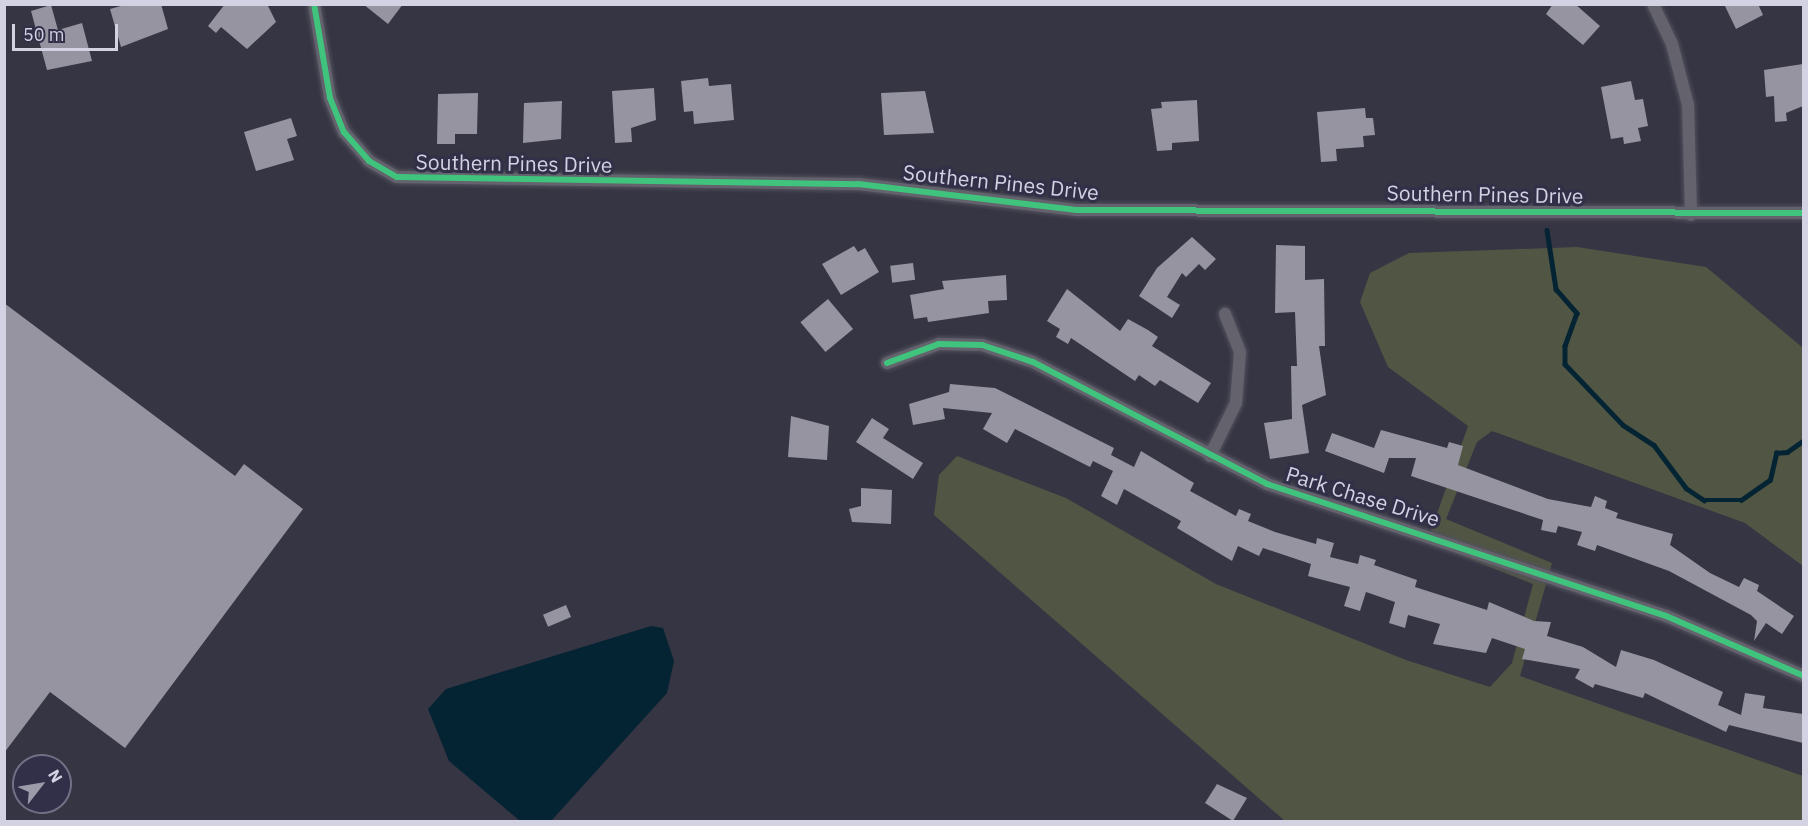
<!DOCTYPE html>
<style>
body{margin:0}
#map{position:relative;width:1808px;height:826px;overflow:hidden;background:#363543;font-family:"IBM Plex Sans",sans-serif}
div>[style]{position:absolute}
.green>*{inset:0;background:#505643}
.water>*{inset:0;background:#052433}
.stream>*{height:4.5px;margin:-2.25px;padding:0 2.25px;transform-origin:2.25px;border-radius:2.25px;background:#052433}
.building>*{inset:0;background:#9594a0;transform-origin:0 0}
.roads{filter:drop-shadow(0 0 2px #53515e) drop-shadow(0 0 2px #53515e)}
.minor>*{height:12px;margin:-6px;padding:0 6px;transform-origin:6px;border-radius:6px;background:#63626d}
.cycleway>*{height:6px;margin:-3px;padding:0 3px;transform-origin:3px;border-radius:3px;background:#40c37c}
span{translate:-50% -50%;white-space:nowrap;text-align:center;line-height:1.15;-webkit-text-stroke:6px #322f49;paint-order:stroke}
.street-label{font-size:21px;color:#d3d2e2}
.frame{position:absolute;inset:0;border:6px solid #d3d2e2;pointer-events:none}
.north{position:absolute;left:12px;top:754px;width:60px;height:60px;box-sizing:border-box;background:#322f49;border:2px solid #727086;border-radius:50%;rotate:59deg;font-size:16px;font-weight:700;line-height:24px;text-align:center;color:#d3d2e2}
.north::after{content:'';display:block;margin:auto;width:21px;height:27px;background:#9c9baa;clip-path:polygon(50% 0,100% 100%,50% 72%,0 100%)}
.scale{position:absolute;left:12px;top:24px;width:106px;height:27px;box-sizing:border-box;border:3px solid #d3d2e2;border-top:0;padding-left:8px;font-size:18px;line-height:21px;white-space:nowrap;color:#d3d2e2;-webkit-text-stroke:4px #322f49;paint-order:stroke}
</style>
<div id="map">
<div class="green">
<i style="clip-path:polygon(1577px 247px,1706px 267px,1803px 348px,1803px 566px,1745px 523px,1492px 431px,1477px 442px,1446px 519px,1552px 563px,1520px 676px,1803px 776px,1803px 821px,1285px 821px,934px 515px,939px 475px,957px 456px,1066px 498px,1216px 584px,1406px 660px,1490px 687px,1512px 663px,1533px 584px,1427px 542px,1468px 426px,1388px 367px,1360px 302px,1370px 273px,1409px 253px)"></i>
</div>
<div class="water">
<i style="clip-path:polygon(651px 626px,663px 628px,674px 661px,667px 693px,551px 821px,520px 821px,449px 761px,428px 709px,446px 689px)"></i>
</div>
<div class="stream">
<i style="left:1547px;top:230px;width:60px;rotate:81.3deg"></i>
<i style="left:1556px;top:289px;width:32px;rotate:49deg"></i>
<i style="left:1577px;top:313px;width:35px;rotate:110deg"></i>
<i style="left:1565px;top:346px;width:18px;rotate:90deg"></i>
<i style="left:1565px;top:364px;width:84px;rotate:46.4deg"></i>
<i style="left:1623px;top:425px;width:37px;rotate:33deg"></i>
<i style="left:1654px;top:445px;width:54px;rotate:53.3deg"></i>
<i style="left:1686px;top:488px;width:22px;rotate:34deg"></i>
<i style="left:1704px;top:500px;width:37px"></i>
<i style="left:1741px;top:500px;width:35px;rotate:-35deg"></i>
<i style="left:1770px;top:480px;width:28px;rotate:-77deg"></i>
<i style="left:1776px;top:453px;width:11px;rotate:-5deg"></i>
<i style="left:1787px;top:452px;width:21px;rotate:-35deg"></i>
</div>
<div class="building">
<i style="clip-path:polygon(128px 4px,161px 4px,168px 29px,121px 47px,110px 9px)"></i>
<i style="clip-path:polygon(225px 4px,267px 4px,276px 22px,247px 49px,221px 27px,216px 33px,208px 26px)"></i>
<i style="clip-path:polygon(363px 4px,403px 4px,388px 24px)"></i>
<i style="clip-path:polygon(1553px 4px,1575px 4px,1600px 26px,1583px 45px,1546px 14px)"></i>
<i style="clip-path:polygon(1724px 4px,1758px 4px,1763px 15px,1736px 29px)"></i>
<i style="clip-path:polygon(51px 5px,58px 30px,82px 23px,92px 61px,47px 70px,31px 11px)"></i>
<i style="clip-path:polygon(1803px 64px,1803px 106px,1786px 113px,1787px 121px,1775px 122px,1774px 96px,1766px 97px,1764px 70px)"></i>
<i style="clip-path:polygon(708px 78px,709px 86px,731px 84px,734px 120px,694px 124px,693px 111px,684px 112px,681px 81px)"></i>
<i style="clip-path:polygon(1631px 81px,1635px 100px,1643px 99px,1648px 126px,1638px 128px,1641px 141px,1624px 144px,1623px 137px,1611px 139px,1601px 87px)"></i>
<i style="clip-path:polygon(654px 88px,656px 120px,631px 128px,632px 142px,615px 143px,612px 91px)"></i>
<i style="clip-path:polygon(925px 91px,934px 133px,884px 135px,881px 93px)"></i>
<i style="clip-path:polygon(478px 93px,477px 134px,455px 134px,455px 144px,437px 144px,438px 94px)"></i>
<i style="clip-path:polygon(1197px 100px,1199px 141px,1172px 143px,1172px 150px,1157px 151px,1151px 109px,1162px 108px,1161px 102px)"></i>
<i style="clip-path:polygon(562px 101px,561px 139px,523px 143px,524px 103px)"></i>
<i style="clip-path:polygon(1365px 108px,1366px 118px,1373px 118px,1375px 135px,1363px 136px,1364px 147px,1336px 149px,1337px 161px,1321px 162px,1317px 112px)"></i>
<i style="clip-path:polygon(291px 118px,297px 136px,287px 139px,294px 160px,256px 171px,244px 132px)"></i>
<i style="clip-path:polygon(1192px 237px,1216px 259px,1205px 270px,1199px 264px,1186px 277px,1182px 273px,1167px 297px,1180px 305px,1172px 318px,1139px 296px,1157px 268px)"></i>
<i style="clip-path:polygon(1276px 245px,1305px 246px,1305px 280px,1324px 279px,1325px 346px,1319px 346px,1326px 395px,1302px 405px,1309px 453px,1270px 459px,1264px 423px,1292px 419px,1291px 366px,1297px 366px,1295px 312px,1275px 313px)"></i>
<i style="clip-path:polygon(854px 246px,858px 252px,865px 248px,879px 272px,841px 295px,822px 264px)"></i>
<i style="left:913px;top:263px;width:17px;height:23px;rotate:83deg"></i>
<i style="clip-path:polygon(1006px 275px,1007px 300px,988px 301px,989px 313px,928px 322px,927px 317px,914px 319px,910px 295px,944px 289px,942px 281px)"></i>
<i style="clip-path:polygon(1067px 289px,1120px 331px,1128px 319px,1148px 330px,1158px 337px,1152px 346px,1211px 383px,1198px 403px,1160px 380px,1155px 386px,1139px 375px,1135px 381px,1071px 338px,1068px 344px,1056px 337px,1060px 329px,1047px 321px)"></i>
<i style="left:828px;top:299px;width:39px;height:36px;rotate:50deg"></i>
<i style="clip-path:polygon(4px 303px,235px 476px,244px 464px,303px 509px,125px 748px,50px 692px,4px 753px)"></i>
<i style="clip-path:polygon(950px 384px,995px 388px,1114px 448px,1111px 455px,1134px 467px,1141px 451px,1194px 483px,1190px 491px,1236px 516px,1239px 509px,1251px 514px,1248px 521px,1275px 532px,1316px 544px,1317px 538px,1334px 543px,1330px 557px,1358px 564px,1360px 555px,1376px 560px,1374px 565px,1417px 580px,1415px 587px,1487px 610px,1489px 602px,1534px 621px,1551px 622px,1547px 636px,1583px 647px,1616px 667px,1621px 650px,1654px 660px,1723px 692px,1718px 705px,1741px 715px,1745px 693px,1765px 696px,1763px 708px,1803px 714px,1803px 743px,1729px 725px,1726px 732px,1645px 693px,1643px 698px,1595px 684px,1593px 688px,1575px 678px,1580px 669px,1522px 659px,1525px 649px,1492px 638px,1486px 653px,1433px 644px,1440px 624px,1408px 615px,1405px 628px,1389px 623px,1395px 602px,1366px 592px,1360px 611px,1344px 606px,1350px 587px,1308px 576px,1311px 564px,1263px 548px,1259px 556px,1238px 546px,1232px 561px,1177px 528px,1181px 521px,1124px 489px,1117px 505px,1101px 496px,1113px 471px,1093px 461px,1090px 467px,1015px 429px,1007px 443px,983px 429px,992px 413px,943px 408px,945px 419px,913px 425px,909px 404px,949px 392px)"></i>
<i style="clip-path:polygon(791px 416px,829px 426px,827px 460px,788px 457px)"></i>
<i style="clip-path:polygon(872px 418px,889px 429px,883px 438px,923px 463px,913px 479px,856px 442px)"></i>
<i style="clip-path:polygon(1381px 430px,1447px 448px,1449px 442px,1463px 446px,1458px 465px,1548px 499px,1591px 507px,1595px 496px,1607px 501px,1605px 508px,1618px 513px,1616px 518px,1673px 534px,1670px 545px,1710px 573px,1739px 587px,1744px 578px,1759px 585px,1757px 591px,1794px 616px,1782px 634px,1766px 623px,1754px 641px,1757px 621px,1751px 615px,1669px 571px,1597px 545px,1595px 551px,1577px 545px,1582px 532px,1558px 526px,1556px 533px,1541px 530px,1543px 520px,1411px 476px,1416px 458px,1389px 458px,1384px 473px,1325px 451px,1332px 433px,1374px 448px)"></i>
<i style="clip-path:polygon(861px 488px,892px 490px,891px 524px,852px 522px,849px 509px,861px 506px)"></i>
<i style="left:566px;top:605px;width:13px;height:25px;rotate:67deg"></i>
<i style="clip-path:polygon(1217px 784px,1247px 798px,1233px 821px,1205px 803px)"></i>
</div>
<div class="roads">
<div class="minor">
<i style="left:314px;top:4px;width:95px;rotate:80.3deg"></i>
<i style="left:330px;top:98px;width:37px;rotate:68deg"></i>
<i style="left:344px;top:132px;width:38px;rotate:49deg"></i>
<i style="left:369px;top:161px;width:32px;rotate:30deg"></i>
<i style="left:397px;top:177px;width:461px;rotate:0.9deg"></i>
<i style="left:858px;top:184px;width:220px;rotate:6.8deg"></i>
<i style="left:1076px;top:210px;width:728px;rotate:0.24deg"></i>
<i style="left:1653px;top:4px;width:44px;rotate:64.6deg"></i>
<i style="left:1672px;top:44px;width:63px;rotate:75.3deg"></i>
<i style="left:1688px;top:105px;width:110px;rotate:88.4deg"></i>
<i style="left:887px;top:363px;width:55px;rotate:-20.1deg"></i>
<i style="left:939px;top:344px;width:43px;rotate:1.3deg"></i>
<i style="left:982px;top:345px;width:54px;rotate:18.4deg"></i>
<i style="left:1033px;top:362px;width:264px;rotate:27.5deg"></i>
<i style="left:1267px;top:484px;width:420px;rotate:18.3deg"></i>
<i style="left:1666px;top:616px;width:150px;rotate:23.5deg"></i>
<i style="left:1210px;top:456px;width:59px;rotate:-63.9deg"></i>
<i style="left:1236px;top:403px;width:51px;rotate:-85.5deg"></i>
<i style="left:1240px;top:352px;width:41px;rotate:-111.5deg"></i>
</div>
</div>
<div class="cycleway">
<i style="left:314px;top:4px;width:95px;rotate:80.3deg"></i>
<i style="left:330px;top:98px;width:37px;rotate:68deg"></i>
<i style="left:344px;top:132px;width:38px;rotate:49deg"></i>
<i style="left:369px;top:161px;width:32px;rotate:30deg"></i>
<i style="left:397px;top:177px;width:461px;rotate:0.9deg"></i>
<i style="left:858px;top:184px;width:220px;rotate:6.8deg"></i>
<i style="left:1076px;top:210px;width:728px;rotate:0.24deg"></i>
<i style="left:887px;top:363px;width:55px;rotate:-20.1deg"></i>
<i style="left:939px;top:344px;width:43px;rotate:1.3deg"></i>
<i style="left:982px;top:345px;width:54px;rotate:18.4deg"></i>
<i style="left:1033px;top:362px;width:264px;rotate:27.5deg"></i>
<i style="left:1267px;top:484px;width:420px;rotate:18.3deg"></i>
<i style="left:1666px;top:616px;width:150px;rotate:23.5deg"></i>
</div>
<div class="street-label">
<span style="left:514px;top:163px;rotate:1deg">Southern Pines Drive</span>
<span style="left:1001px;top:182px;rotate:6deg">Southern Pines Drive</span>
<span style="left:1485px;top:194px;rotate:1deg">Southern Pines Drive</span>
<span style="left:1363px;top:496px;rotate:17deg">Park Chase Drive</span>
</div>
<div class="frame"></div>
<div class="north">N</div>
<div class="scale">50 m</div>
</div>
